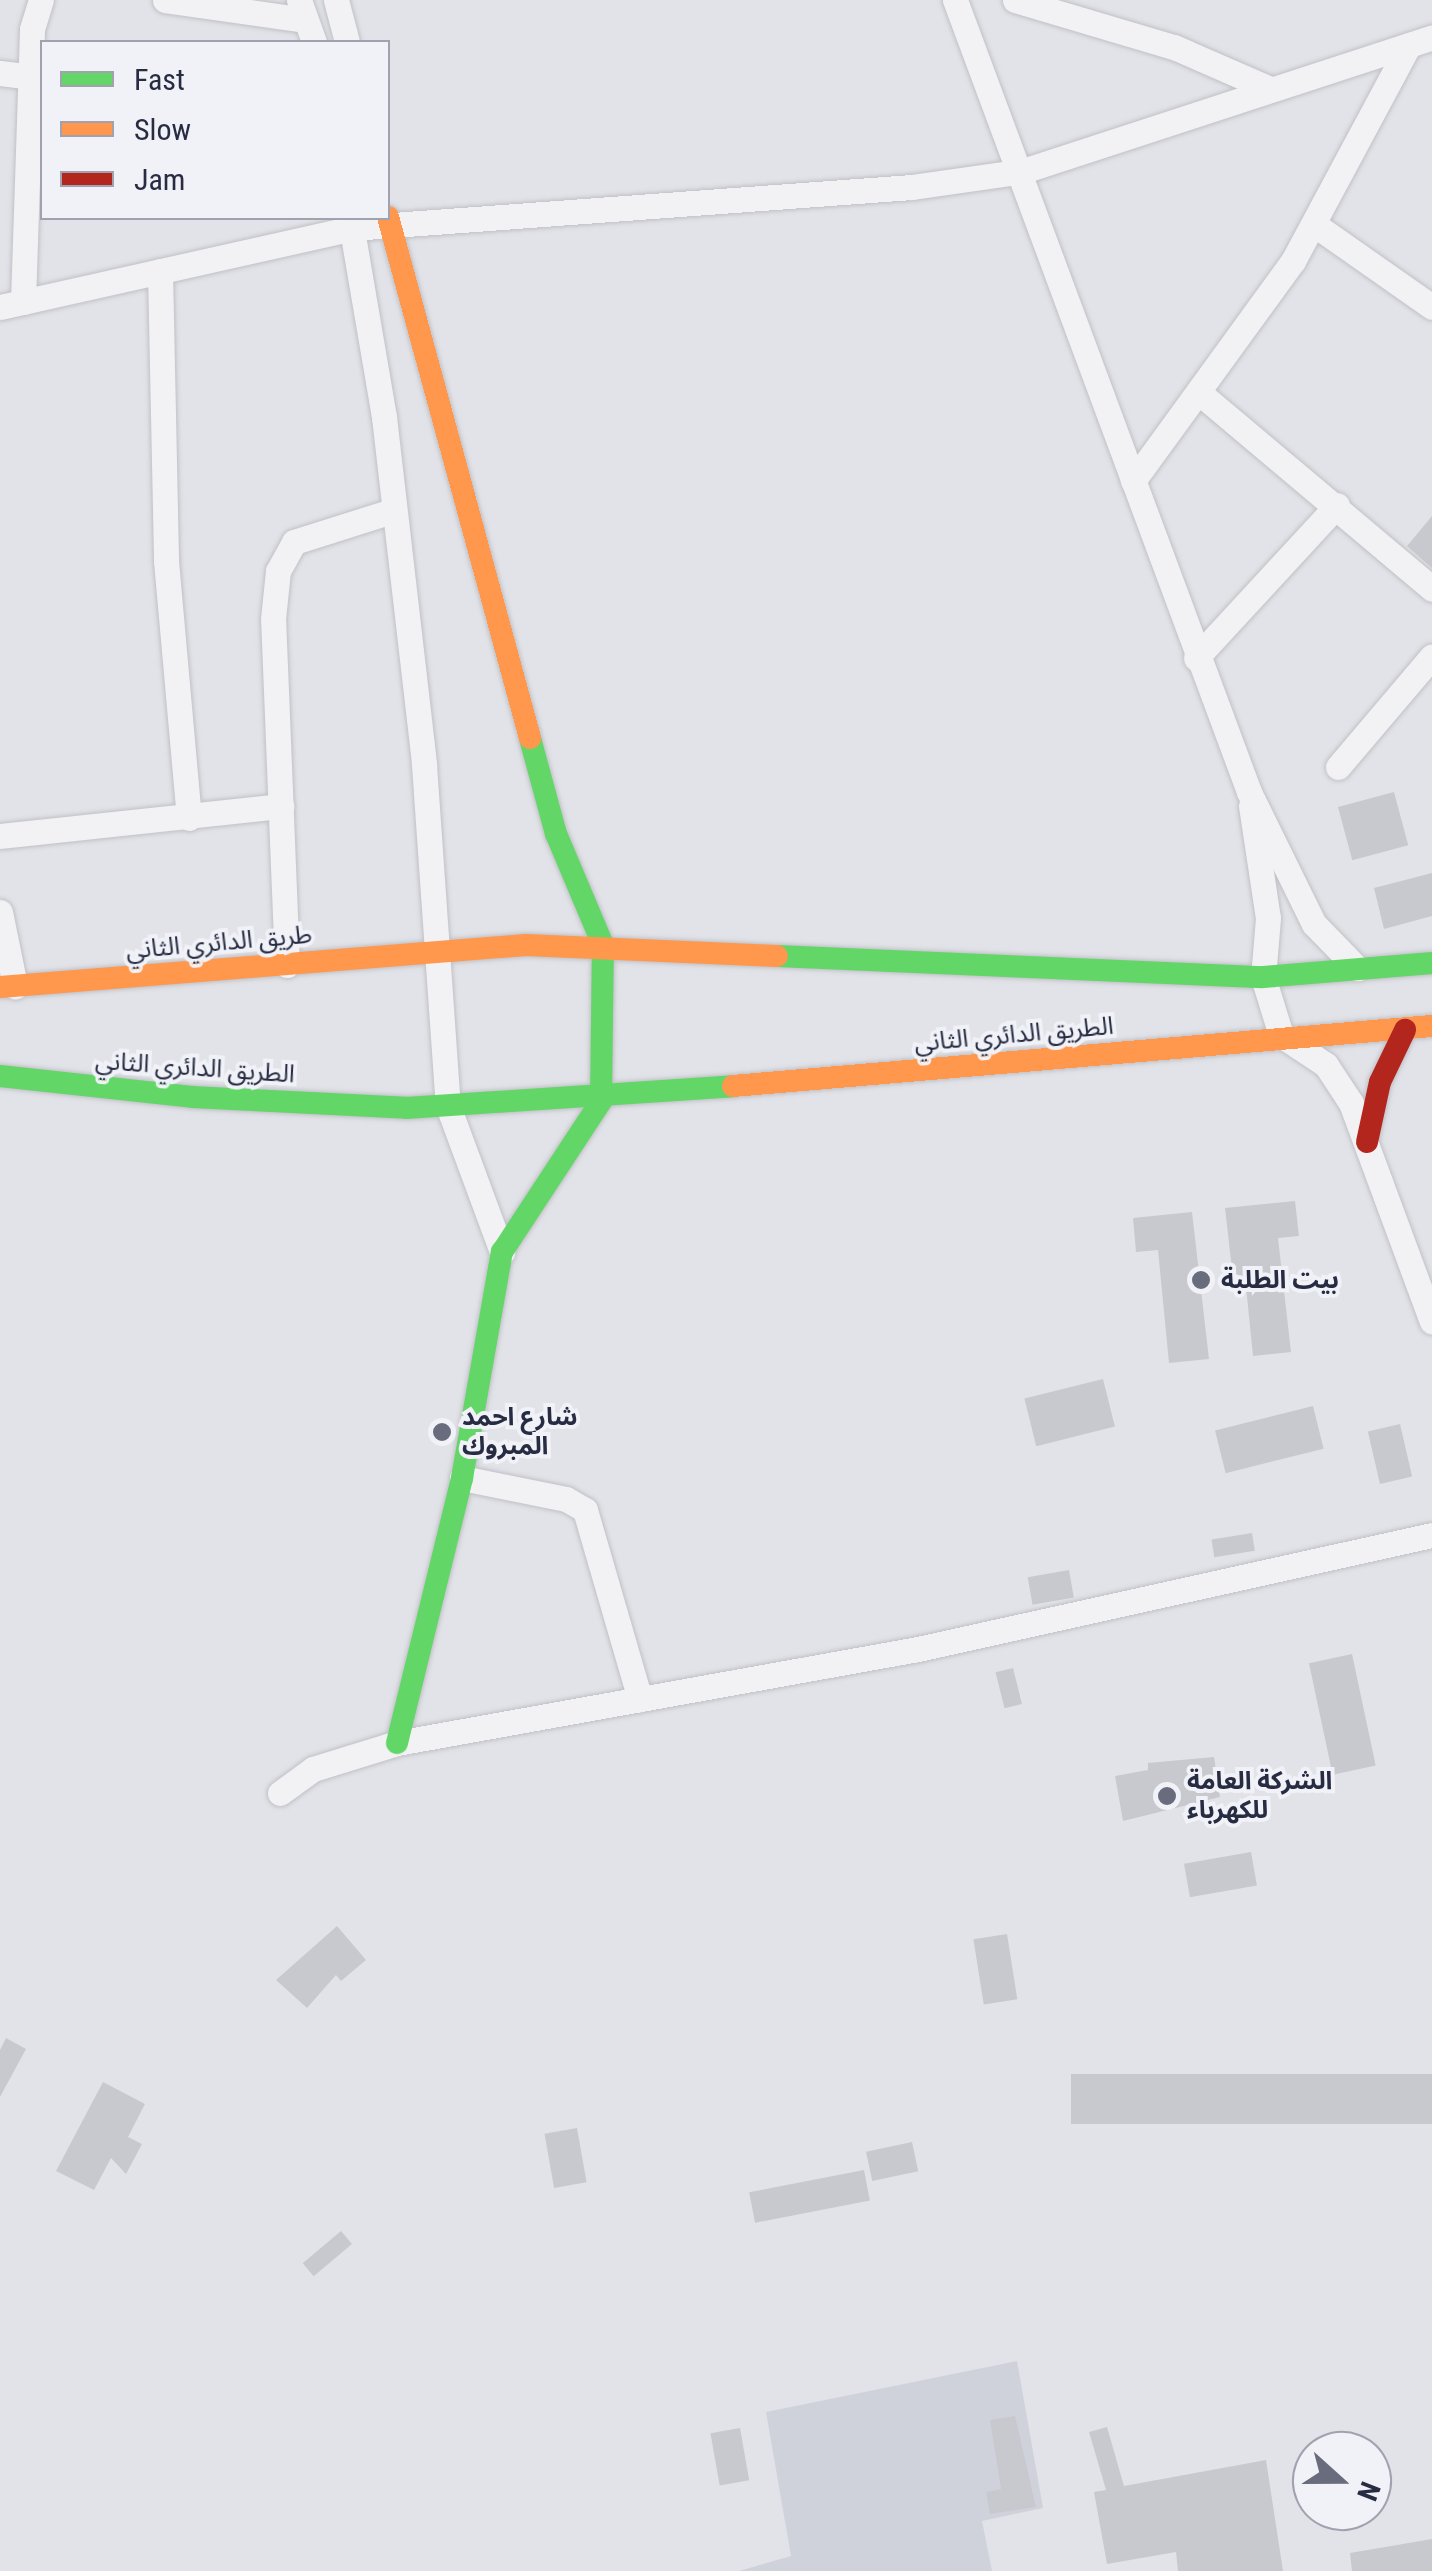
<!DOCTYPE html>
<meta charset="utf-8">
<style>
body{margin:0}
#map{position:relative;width:1432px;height:2571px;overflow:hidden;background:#e2e3e8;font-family:"Roboto Condensed","Noto Sans Arabic",sans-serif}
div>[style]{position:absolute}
.built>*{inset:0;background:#d0d2db}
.building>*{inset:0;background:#c8c9cf;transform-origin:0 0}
.roads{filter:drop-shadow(0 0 2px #c0c1c6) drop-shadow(0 0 2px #c0c1c6)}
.street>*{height:25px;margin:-12.5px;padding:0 12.5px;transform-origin:12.5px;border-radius:12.5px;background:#f2f2f4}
.fast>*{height:22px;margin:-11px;padding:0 11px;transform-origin:11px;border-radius:11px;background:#63d668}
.slow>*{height:22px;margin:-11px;padding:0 11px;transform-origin:11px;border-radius:11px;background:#ff974d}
.jam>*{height:22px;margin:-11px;padding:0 11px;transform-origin:11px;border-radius:11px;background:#b3261e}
.dots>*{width:28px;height:28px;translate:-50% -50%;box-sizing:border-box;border:5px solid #f0f2f7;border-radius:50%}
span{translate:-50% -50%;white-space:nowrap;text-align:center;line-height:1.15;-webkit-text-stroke:8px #f0f2f7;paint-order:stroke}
.street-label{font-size:25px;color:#272c43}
.poi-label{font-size:25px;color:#272c43;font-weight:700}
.left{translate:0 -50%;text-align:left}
.legend{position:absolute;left:40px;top:40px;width:350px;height:180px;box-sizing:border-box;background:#f0f2f7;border:2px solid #a0a3af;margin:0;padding:12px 18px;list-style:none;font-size:30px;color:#272c43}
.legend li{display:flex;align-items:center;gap:20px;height:50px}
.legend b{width:50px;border:2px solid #a0a3af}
.north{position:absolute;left:1292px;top:2431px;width:100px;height:100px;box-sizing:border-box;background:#f0f2f7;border:2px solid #a0a3af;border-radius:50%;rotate:111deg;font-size:28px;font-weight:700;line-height:40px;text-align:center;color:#272c43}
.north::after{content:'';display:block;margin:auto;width:35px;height:45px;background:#686c7d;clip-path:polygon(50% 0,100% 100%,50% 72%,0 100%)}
</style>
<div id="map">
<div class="built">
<i style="clip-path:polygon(1017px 2361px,1043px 2508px,982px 2521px,992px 2571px,739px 2571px,791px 2556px,766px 2412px)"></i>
</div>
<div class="building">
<i style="clip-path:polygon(1432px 516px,1432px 568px,1407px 546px)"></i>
<i style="left:1394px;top:792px;width:55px;height:58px;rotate:75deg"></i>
<i style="clip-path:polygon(1432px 873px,1432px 916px,1384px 929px,1374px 888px)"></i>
<i style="clip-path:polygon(1295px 1201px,1299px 1236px,1278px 1238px,1291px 1352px,1253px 1356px,1245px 1277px,1233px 1278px,1225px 1208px)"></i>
<i style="clip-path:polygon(1192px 1212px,1209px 1359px,1169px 1363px,1158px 1250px,1136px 1252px,1133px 1218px)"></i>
<i style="left:1103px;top:1379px;width:49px;height:81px;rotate:76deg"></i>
<i style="left:1313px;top:1406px;width:44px;height:101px;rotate:76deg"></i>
<i style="left:1400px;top:1424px;width:54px;height:33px;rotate:77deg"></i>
<i style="left:1252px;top:1533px;width:18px;height:41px;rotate:81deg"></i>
<i style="left:1069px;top:1570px;width:28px;height:42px;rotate:80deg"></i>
<i style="left:1352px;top:1654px;width:114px;height:44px;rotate:78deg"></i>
<i style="left:1013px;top:1668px;width:37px;height:18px;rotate:76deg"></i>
<i style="clip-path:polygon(1214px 1757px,1220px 1797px,1123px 1821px,1115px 1776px,1148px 1770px,1148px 1763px)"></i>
<i style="left:1251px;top:1852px;width:34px;height:68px;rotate:80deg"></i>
<i style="clip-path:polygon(337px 1926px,366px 1960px,341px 1981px,336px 1975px,307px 2008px,276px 1980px)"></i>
<i style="left:1007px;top:1934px;width:66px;height:34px;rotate:81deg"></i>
<i style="clip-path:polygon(6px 2038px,26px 2049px,0 2097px,0 2050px)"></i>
<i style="left:1432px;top:2074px;width:50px;height:361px;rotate:90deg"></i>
<i style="clip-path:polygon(103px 2082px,145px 2104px,128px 2137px,142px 2144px,126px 2174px,111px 2158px,94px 2190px,56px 2171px)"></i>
<i style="left:577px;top:2128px;width:55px;height:33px;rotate:80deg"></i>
<i style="left:912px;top:2142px;width:30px;height:47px;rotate:78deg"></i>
<i style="left:864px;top:2170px;width:31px;height:117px;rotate:79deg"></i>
<i style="left:341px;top:2231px;width:17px;height:50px;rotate:50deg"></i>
<i style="clip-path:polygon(1015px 2416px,1036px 2507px,990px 2514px,986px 2492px,1001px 2489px,990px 2420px)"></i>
<i style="clip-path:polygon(1107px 2427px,1124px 2486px,1266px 2460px,1283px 2571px,1178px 2571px,1176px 2552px,1107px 2564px,1094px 2492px,1106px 2490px,1089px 2432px)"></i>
<i style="left:740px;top:2428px;width:53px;height:30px;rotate:80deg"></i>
<i style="clip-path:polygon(1432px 2539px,1432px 2571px,1352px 2571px,1350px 2553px)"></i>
</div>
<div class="roads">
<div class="street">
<i style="left:165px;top:0;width:141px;rotate:8.1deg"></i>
<i style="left:299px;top:0;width:45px;rotate:70.3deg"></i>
<i style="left:336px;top:0;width:43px;rotate:75.3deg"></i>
<i style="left:955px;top:0;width:845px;rotate:69.63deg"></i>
<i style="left:1249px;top:792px;width:147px;rotate:63.8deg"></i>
<i style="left:1314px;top:924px;width:62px;rotate:45.7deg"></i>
<i style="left:1015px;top:0;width:166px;rotate:16.5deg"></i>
<i style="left:1174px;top:47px;width:105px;rotate:23.6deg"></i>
<i style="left:0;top:73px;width:31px;rotate:7deg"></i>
<i style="left:350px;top:218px;width:202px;rotate:80.3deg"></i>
<i style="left:384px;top:417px;width:350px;rotate:83.4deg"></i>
<i style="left:424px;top:765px;width:342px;rotate:86deg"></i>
<i style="left:448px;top:1106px;width:156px;rotate:69.7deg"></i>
<i style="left:1315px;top:225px;width:143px;rotate:35deg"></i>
<i style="left:160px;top:271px;width:290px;rotate:88.8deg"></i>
<i style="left:166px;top:561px;width:258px;rotate:84.9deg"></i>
<i style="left:23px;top:302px;width:273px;rotate:-88.1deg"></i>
<i style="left:32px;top:29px;width:30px;rotate:-73deg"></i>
<i style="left:0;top:307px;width:361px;rotate:-12.6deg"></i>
<i style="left:352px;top:228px;width:561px;rotate:-4.19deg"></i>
<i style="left:911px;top:187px;width:113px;rotate:-8.1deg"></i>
<i style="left:1023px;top:171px;width:430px;rotate:-18.1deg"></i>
<i style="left:1202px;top:395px;width:301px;rotate:40.1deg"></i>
<i style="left:1133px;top:481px;width:272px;rotate:-54deg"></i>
<i style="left:1293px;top:261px;width:245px;rotate:-61.8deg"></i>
<i style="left:1196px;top:658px;width:208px;rotate:-47.3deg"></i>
<i style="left:1338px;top:767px;width:145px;rotate:-49.7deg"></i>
<i style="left:1251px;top:806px;width:113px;rotate:81.4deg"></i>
<i style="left:1268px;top:918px;width:59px;rotate:94.8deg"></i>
<i style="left:1263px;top:977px;width:61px;rotate:72.8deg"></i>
<i style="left:1281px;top:1035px;width:54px;rotate:33.7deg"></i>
<i style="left:1326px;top:1065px;width:45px;rotate:56.7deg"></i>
<i style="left:1351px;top:1103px;width:233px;rotate:69.7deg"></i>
<i style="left:0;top:836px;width:283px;rotate:-6.1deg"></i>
<i style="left:0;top:912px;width:76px;rotate:78.5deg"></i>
<i style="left:287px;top:965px;width:346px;rotate:-92.3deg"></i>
<i style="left:273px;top:619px;width:48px;rotate:-84.1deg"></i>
<i style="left:278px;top:571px;width:33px;rotate:-61deg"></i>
<i style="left:294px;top:542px;width:103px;rotate:-17.6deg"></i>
<i style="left:462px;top:1478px;width:106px;rotate:11.4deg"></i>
<i style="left:566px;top:1499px;width:22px;rotate:30deg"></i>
<i style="left:585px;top:1510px;width:197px;rotate:73.8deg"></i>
<i style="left:280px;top:1793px;width:41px;rotate:-36deg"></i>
<i style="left:313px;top:1769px;width:88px;rotate:-17.2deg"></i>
<i style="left:397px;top:1743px;width:529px;rotate:-10.23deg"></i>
<i style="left:918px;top:1649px;width:526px;rotate:-12.51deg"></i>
</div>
<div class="fast">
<i style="left:777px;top:956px;width:486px;rotate:2.5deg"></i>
<i style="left:1263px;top:977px;width:170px;rotate:-4.7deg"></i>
<i style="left:0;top:1076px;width:193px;rotate:6.2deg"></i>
<i style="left:192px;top:1097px;width:214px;rotate:2.9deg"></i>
<i style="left:406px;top:1108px;width:328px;rotate:-3.8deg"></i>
<i style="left:397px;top:1743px;width:273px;rotate:-76.2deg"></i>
<i style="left:462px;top:1478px;width:230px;rotate:-80deg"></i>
<i style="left:502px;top:1252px;width:181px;rotate:-56.7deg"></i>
<i style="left:601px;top:1101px;width:156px;rotate:-89.3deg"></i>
<i style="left:603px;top:945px;width:121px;rotate:-112.9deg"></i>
<i style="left:556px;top:834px;width:99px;rotate:-105.2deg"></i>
</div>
<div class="slow">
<i style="left:388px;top:217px;width:540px;rotate:74.75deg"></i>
<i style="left:0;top:987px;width:528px;rotate:-4.57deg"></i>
<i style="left:526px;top:945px;width:251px;rotate:2.5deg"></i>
<i style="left:733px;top:1086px;width:702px;rotate:-4.91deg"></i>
</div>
<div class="jam">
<i style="left:1367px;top:1142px;width:61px;rotate:-77.8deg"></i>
<i style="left:1380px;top:1082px;width:58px;rotate:-64.3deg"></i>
</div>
</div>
<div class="dots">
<i style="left:1201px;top:1280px;background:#686c7d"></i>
<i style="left:442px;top:1432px;background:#686c7d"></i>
<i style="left:1167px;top:1796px;background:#686c7d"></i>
</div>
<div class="street-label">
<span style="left:219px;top:943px;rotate:-5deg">طريق الدائري الثاني</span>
<span style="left:1014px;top:1035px;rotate:-5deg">الطريق الدائري الثاني</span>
<span style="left:195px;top:1068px;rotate:4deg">الطريق الدائري الثاني</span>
</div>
<div class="poi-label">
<span class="left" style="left:1221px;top:1280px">بيت الطلبة</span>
<span class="left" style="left:462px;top:1432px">شارع احمد<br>المبروك</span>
<span class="left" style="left:1187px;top:1796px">الشركة العامة<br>للكهرباء</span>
</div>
<ul class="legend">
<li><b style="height:12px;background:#63d668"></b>Fast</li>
<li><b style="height:12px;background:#ff974d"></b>Slow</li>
<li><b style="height:12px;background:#b3261e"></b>Jam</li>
</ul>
<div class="north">N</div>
</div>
